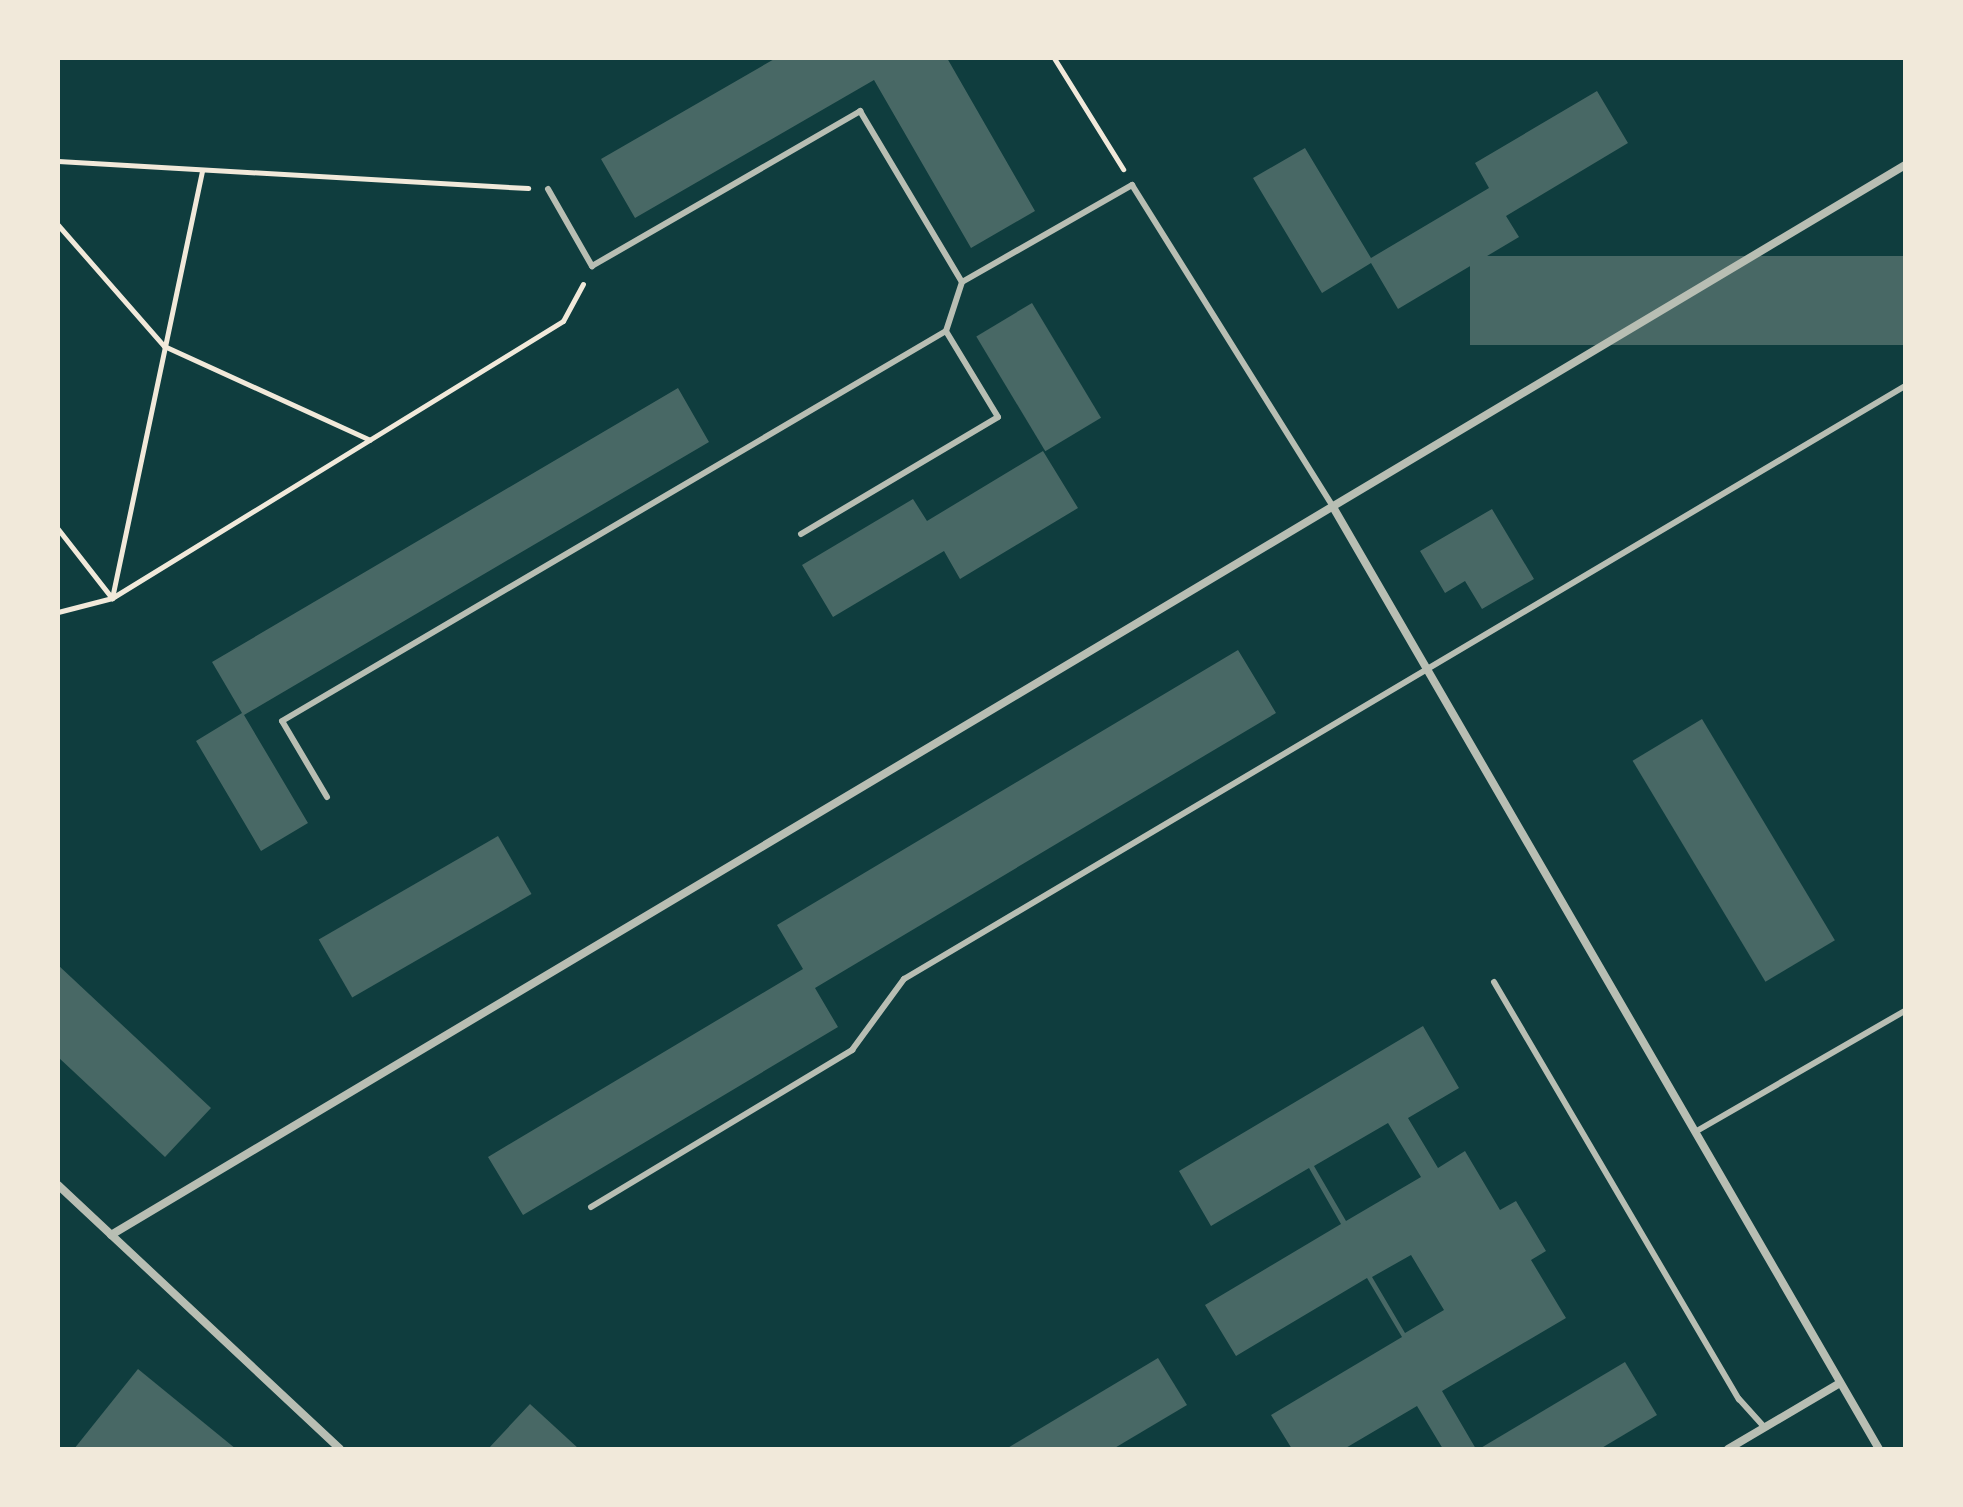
<!DOCTYPE html>
<style>
body{margin:0}
#map{position:relative;width:1963px;height:1507px;overflow:hidden;background:#0f3d3e;font-family:Overpass,sans-serif}
div>[style]{position:absolute}
.building>*{inset:0;background:#486865;transform-origin:0 0}
.path>*{height:5px;margin:-2.5px;padding:0 2.5px;transform-origin:2.5px;border-radius:2.5px;background:#f1e9da}
.service>*{height:6px;margin:-3px;padding:0 3px;transform-origin:3px;border-radius:3px;background:#b8beb3}
.minor>*{height:8px;margin:-4px;padding:0 4px;transform-origin:4px;border-radius:4px;background:#b8beb3}
span{translate:-50% -50%;white-space:nowrap;text-align:center;line-height:1.15;-webkit-text-stroke:6px #f1e9da;paint-order:stroke}
.frame{position:absolute;inset:0;border:60px solid #f1e9da;pointer-events:none}
</style>
<div id="map">
<div class="building">
<i style="clip-path:polygon(776px 58px,947px 58px,1035px 211px,971px 248px,874px 80px,635px 218px,601px 159px)"></i>
<i style="clip-path:polygon(1597px 91px,1628px 143px,1506px 216px,1519px 237px,1398px 309px,1371px 263px,1322px 293px,1253px 178px,1305px 148px,1371px 258px,1489px 188px,1475px 163px)"></i>
<i style="left:1905px;top:256px;width:89px;height:435px;rotate:90deg"></i>
<i style="left:1032px;top:303px;width:134px;height:65px;rotate:59deg"></i>
<i style="clip-path:polygon(678px 388px,709px 442px,244px 715px,308px 823px,261px 851px,196px 741px,242px 713px,212px 662px)"></i>
<i style="clip-path:polygon(1043px 451px,1078px 508px,960px 579px,944px 551px,833px 617px,802px 565px,913px 499px,927px 521px)"></i>
<i style="clip-path:polygon(1492px 509px,1534px 579px,1482px 609px,1465px 581px,1445px 593px,1420px 551px)"></i>
<i style="clip-path:polygon(1238px 650px,1276px 713px,815px 988px,838px 1027px,523px 1215px,488px 1157px,803px 969px,777px 925px)"></i>
<i style="left:1702px;top:719px;width:258px;height:81px;rotate:59deg"></i>
<i style="left:498px;top:836px;width:67px;height:207px;rotate:60deg"></i>
<i style="clip-path:polygon(58px 965px,211px 1108px,165px 1157px,58px 1057px)"></i>
<i style="clip-path:polygon(evenodd,1423px 1026px,1459px 1088px,1408px 1118px,1438px 1168px,1465px 1151px,1500px 1210px,1516px 1201px,1546px 1251px,1531px 1260px,1566px 1318px,1442px 1391px,1476px 1449px,1443px 1449px,1417px 1406px,1344px 1449px,1292px 1449px,1271px 1415px,1402px 1337px,1367px 1278px,1236px 1356px,1205px 1305px,1341px 1224px,1309px 1168px,1211px 1226px,1179px 1171px,1423px 1026px,1388px 1123px,1421px 1177px,1346px 1221px,1314px 1166px,1388px 1123px,1423px 1026px,1411px 1255px,1444px 1310px,1405px 1333px,1372px 1277px,1411px 1255px)"></i>
<i style="clip-path:polygon(1158px 1358px,1187px 1405px,1113px 1449px,1006px 1449px)"></i>
<i style="clip-path:polygon(1625px 1362px,1657px 1415px,1600px 1449px,1479px 1449px)"></i>
<i style="clip-path:polygon(138px 1369px,236px 1449px,74px 1449px)"></i>
<i style="clip-path:polygon(530px 1404px,579px 1449px,488px 1449px)"></i>
</div>
<div class="path">
<i style="left:1054px;top:58px;width:131px;rotate:58.1deg"></i>
<i style="left:58px;top:161px;width:471px;rotate:3.3deg"></i>
<i style="left:58px;top:225px;width:161px;rotate:48.8deg"></i>
<i style="left:164px;top:346px;width:226px;rotate:24.5deg"></i>
<i style="left:58px;top:529px;width:88px;rotate:52deg"></i>
<i style="left:112px;top:598px;width:529px;rotate:-31.56deg"></i>
<i style="left:563px;top:321px;width:42px;rotate:-61.6deg"></i>
<i style="left:58px;top:612px;width:56px;rotate:-14.5deg"></i>
<i style="left:112px;top:598px;width:437px;rotate:-78.1deg"></i>
</div>
<div class="service">
<i style="left:548px;top:189px;width:89px;rotate:60.3deg"></i>
<i style="left:592px;top:266px;width:310px;rotate:-30deg"></i>
<i style="left:860px;top:111px;width:199px;rotate:59.2deg"></i>
<i style="left:801px;top:534px;width:229px;rotate:-30.7deg"></i>
<i style="left:998px;top:417px;width:100px;rotate:-121.2deg"></i>
<i style="left:946px;top:331px;width:52px;rotate:-71.9deg"></i>
<i style="left:962px;top:282px;width:196px;rotate:-29.7deg"></i>
<i style="left:1132px;top:185px;width:380px;rotate:58deg"></i>
<i style="left:327px;top:797px;width:88px;rotate:-120.6deg"></i>
<i style="left:282px;top:721px;width:770px;rotate:-30.43deg"></i>
<i style="left:1494px;top:982px;width:484px;rotate:59.6deg"></i>
<i style="left:1739px;top:1399px;width:38px;rotate:48deg"></i>
<i style="left:1695px;top:1132px;width:242px;rotate:-30deg"></i>
<i style="left:591px;top:1207px;width:305px;rotate:-31deg"></i>
<i style="left:852px;top:1050px;width:88px;rotate:-53.8deg"></i>
<i style="left:904px;top:979px;width:1163px;rotate:-30.64deg"></i>
</div>
<div class="minor">
<i style="left:1333px;top:507px;width:1089px;rotate:59.9deg"></i>
<i style="left:58px;top:1185px;width:386px;rotate:43.1deg"></i>
<i style="left:111px;top:1235px;width:2089px;rotate:-30.81deg"></i>
<i style="left:1728px;top:1449px;width:130px;rotate:-30.5deg"></i>
</div>
<div class="frame"></div>
</div>
